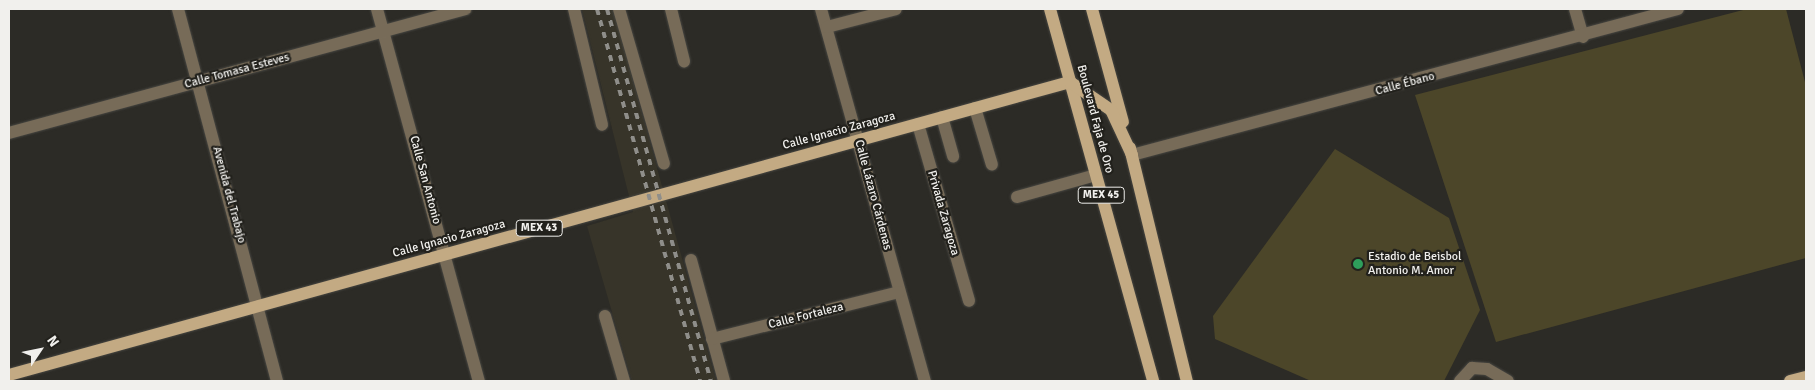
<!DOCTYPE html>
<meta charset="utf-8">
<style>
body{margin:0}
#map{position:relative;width:1815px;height:390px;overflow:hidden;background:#2c2b26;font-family:Signika,sans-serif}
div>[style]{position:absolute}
.built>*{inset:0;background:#373429}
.green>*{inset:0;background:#4c4629}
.roads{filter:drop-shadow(0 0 1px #484742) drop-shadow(0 0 1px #484742)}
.minor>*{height:12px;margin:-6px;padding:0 6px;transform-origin:6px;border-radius:6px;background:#776b58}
.major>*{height:12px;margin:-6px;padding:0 6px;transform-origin:6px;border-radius:6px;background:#c3aa83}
.rail>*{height:4px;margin-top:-2px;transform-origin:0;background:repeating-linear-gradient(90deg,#8f8e8a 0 6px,transparent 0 12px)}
.dots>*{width:14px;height:14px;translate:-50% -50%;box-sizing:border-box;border:2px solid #22211c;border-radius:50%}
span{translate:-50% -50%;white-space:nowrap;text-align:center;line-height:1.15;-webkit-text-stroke:4.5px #22211c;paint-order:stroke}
.shield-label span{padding:1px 4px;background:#22211c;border:1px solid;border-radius:4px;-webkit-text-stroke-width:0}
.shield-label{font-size:11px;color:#f1f0ed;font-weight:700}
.street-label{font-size:12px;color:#f1f0ed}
.poi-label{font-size:12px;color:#f1f0ed}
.left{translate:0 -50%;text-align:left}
.frame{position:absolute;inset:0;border:10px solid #f1f0ed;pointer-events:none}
.north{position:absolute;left:15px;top:325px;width:50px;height:50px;-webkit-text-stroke:4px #22211c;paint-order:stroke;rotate:56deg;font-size:14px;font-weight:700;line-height:20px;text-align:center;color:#f1f0ed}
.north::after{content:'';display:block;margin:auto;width:18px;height:22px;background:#f1f0ed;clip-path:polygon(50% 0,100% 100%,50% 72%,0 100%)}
</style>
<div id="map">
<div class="built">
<i style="clip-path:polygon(582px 9px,613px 9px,716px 381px,632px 381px,587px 226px,633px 212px)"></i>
</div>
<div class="green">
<i style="clip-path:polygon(1747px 9px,1786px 9px,1806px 86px,1806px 258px,1496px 342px,1415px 95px)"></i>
<i style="clip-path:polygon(1335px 149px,1449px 218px,1480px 310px,1444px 381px,1311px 381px,1215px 339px,1213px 316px)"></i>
</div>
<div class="roads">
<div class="minor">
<i style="left:178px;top:9px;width:385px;rotate:75.1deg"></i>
<i style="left:377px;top:9px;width:386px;rotate:74.7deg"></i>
<i style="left:574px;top:9px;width:119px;rotate:76.4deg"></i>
<i style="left:619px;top:9px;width:161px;rotate:73.8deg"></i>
<i style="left:671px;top:9px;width:54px;rotate:76deg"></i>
<i style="left:821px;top:9px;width:386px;rotate:74.4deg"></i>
<i style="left:1575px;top:9px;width:29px;rotate:74deg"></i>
<i style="left:827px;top:27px;width:71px;rotate:-14.6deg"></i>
<i style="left:975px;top:108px;width:59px;rotate:73.4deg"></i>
<i style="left:942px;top:117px;width:41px;rotate:74.2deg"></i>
<i style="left:918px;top:124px;width:184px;rotate:73.9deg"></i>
<i style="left:9px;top:133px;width:473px;rotate:-15.2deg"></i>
<i style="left:1132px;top:155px;width:565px;rotate:-14.97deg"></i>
<i style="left:1017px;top:197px;width:82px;rotate:-15.6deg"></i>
<i style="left:691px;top:260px;width:125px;rotate:74.7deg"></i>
<i style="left:605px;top:316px;width:68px;rotate:73.7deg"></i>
<i style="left:712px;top:339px;width:193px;rotate:-14.1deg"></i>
<i style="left:1460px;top:381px;width:18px;rotate:-47deg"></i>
<i style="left:1472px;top:368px;width:15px;rotate:4deg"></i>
<i style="left:1487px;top:369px;width:24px;rotate:30deg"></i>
</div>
<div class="major">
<i style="left:1050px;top:9px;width:386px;rotate:74.5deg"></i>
<i style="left:1092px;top:9px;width:117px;rotate:74.7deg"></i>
<i style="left:1130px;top:148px;width:240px;rotate:76.3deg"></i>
<i style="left:9px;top:375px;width:1101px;rotate:-15.44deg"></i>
<i style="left:1070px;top:82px;width:50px;rotate:34.3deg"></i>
<i style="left:1111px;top:110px;width:50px;rotate:65deg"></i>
<i style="left:1790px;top:381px;width:16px;rotate:-14deg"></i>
</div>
</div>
<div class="rail">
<i style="left:597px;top:9px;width:386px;rotate:74.5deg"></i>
<i style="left:607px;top:9px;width:386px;rotate:74.4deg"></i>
</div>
<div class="dots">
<i style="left:1358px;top:264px;background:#2e9e5b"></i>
</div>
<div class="shield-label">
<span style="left:1101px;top:195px">MEX 45</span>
<span style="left:539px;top:228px">MEX 43</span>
</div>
<div class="street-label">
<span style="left:237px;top:71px;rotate:-15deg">Calle Tomasa Esteves</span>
<span style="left:1405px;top:84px;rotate:-15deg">Calle Ébano</span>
<span style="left:1095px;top:119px;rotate:75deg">Boulevard Faja de Oro</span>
<span style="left:839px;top:131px;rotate:-15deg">Calle Ignacio Zaragoza</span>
<span style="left:425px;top:180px;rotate:75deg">Calle San Antonio</span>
<span style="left:229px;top:195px;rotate:75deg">Avenida del Trabajo</span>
<span style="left:873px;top:195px;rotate:75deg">Calle Lázaro Cárdenas</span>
<span style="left:943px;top:213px;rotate:74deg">Privada Zaragoza</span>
<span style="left:449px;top:239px;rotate:-15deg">Calle Ignacio Zaragoza</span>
<span style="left:806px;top:316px;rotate:-14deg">Calle Fortaleza</span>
</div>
<div class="poi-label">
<span class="left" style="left:1368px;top:264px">Estadio de Beisbol<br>Antonio M. Amor</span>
</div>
<div class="frame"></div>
<div class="north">N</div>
</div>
